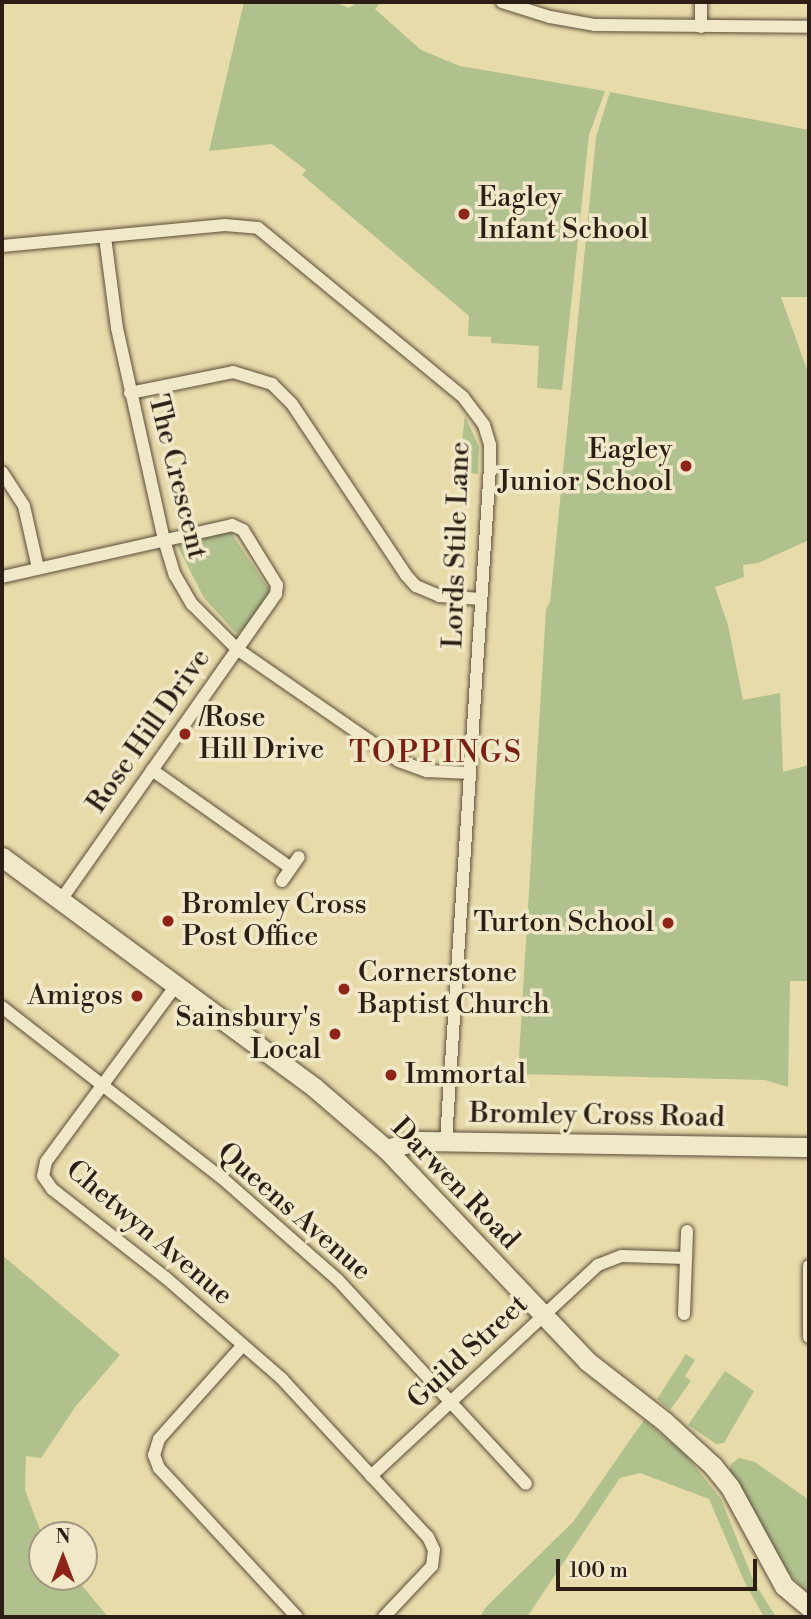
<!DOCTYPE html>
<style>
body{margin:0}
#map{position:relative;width:811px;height:1619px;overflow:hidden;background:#e8dbaa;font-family:"Libre Bodoni",serif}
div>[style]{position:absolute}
.green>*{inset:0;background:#b0c18d}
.roads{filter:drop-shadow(0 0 2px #5b4c3a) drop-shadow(0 0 2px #5b4c3a)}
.street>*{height:12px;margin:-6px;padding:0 6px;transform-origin:6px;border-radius:6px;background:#f0e8c8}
.secondary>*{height:19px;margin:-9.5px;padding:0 9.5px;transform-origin:9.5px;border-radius:9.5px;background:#f0e8c8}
.dots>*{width:19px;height:19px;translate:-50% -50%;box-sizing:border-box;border:4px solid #f0e8c8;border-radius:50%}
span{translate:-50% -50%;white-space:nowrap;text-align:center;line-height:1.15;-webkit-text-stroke:7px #f0e8c8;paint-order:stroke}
.poi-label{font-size:28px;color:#2c1d15}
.left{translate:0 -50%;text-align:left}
.right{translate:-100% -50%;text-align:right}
.street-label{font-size:28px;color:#2c1d15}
.neighbourhood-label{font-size:30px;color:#7a1f14;letter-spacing:2px}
.frame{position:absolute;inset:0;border:4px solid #2c1d15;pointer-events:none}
.north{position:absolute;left:28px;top:1521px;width:70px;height:70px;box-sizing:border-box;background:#f0e8c8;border:2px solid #a29780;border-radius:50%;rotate:0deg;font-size:19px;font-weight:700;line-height:28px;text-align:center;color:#2c1d15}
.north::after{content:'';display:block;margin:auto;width:24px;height:32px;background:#8f2418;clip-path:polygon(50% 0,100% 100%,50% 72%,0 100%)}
.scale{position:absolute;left:556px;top:1559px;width:201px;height:32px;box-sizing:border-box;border:4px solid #2c1d15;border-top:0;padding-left:9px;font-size:21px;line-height:24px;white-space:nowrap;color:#2c1d15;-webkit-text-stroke:5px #f0e8c8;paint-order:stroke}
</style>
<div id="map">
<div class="green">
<i style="clip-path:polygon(244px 2px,334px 2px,349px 8px,358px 2px,381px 2px,375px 9px,421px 50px,460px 66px,605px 91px,589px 135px,562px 390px,537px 388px,539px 346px,491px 343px,491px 337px,468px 336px,469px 316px,302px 175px,306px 170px,272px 144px,209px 151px)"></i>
<i style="clip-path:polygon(610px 92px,809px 130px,809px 297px,781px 297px,809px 375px,809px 540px,758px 563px,743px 565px,744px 577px,715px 587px,728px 625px,743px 700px,780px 693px,783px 772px,809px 765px,809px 981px,790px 981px,788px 1087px,765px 1080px,518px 1074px,546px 609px,550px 602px,596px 137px)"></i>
<i style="clip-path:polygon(465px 416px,479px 447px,478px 474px,458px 472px)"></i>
<i style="clip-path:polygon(229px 530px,271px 592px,246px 627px,237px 634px,204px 598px,177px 545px)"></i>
<i style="clip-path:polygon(2px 1255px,120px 1355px,76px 1406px,41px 1458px,26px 1456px,25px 1490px,42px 1535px,42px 1577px,75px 1577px,108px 1617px,2px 1617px)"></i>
<i style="clip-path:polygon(686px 1354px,695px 1360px,685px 1376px,691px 1381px,670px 1410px,657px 1399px)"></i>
<i style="clip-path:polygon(725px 1371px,754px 1391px,724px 1443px,716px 1444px,688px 1425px)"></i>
<i style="clip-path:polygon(644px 1420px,684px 1453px,721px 1499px,754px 1582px,776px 1617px,764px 1617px,745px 1583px,709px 1499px,640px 1473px,620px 1478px,527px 1617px,480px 1617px,486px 1607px,573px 1522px)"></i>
<i style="clip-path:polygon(739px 1458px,755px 1462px,809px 1500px,809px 1594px,777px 1561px,729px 1471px,731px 1464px)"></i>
</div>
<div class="roads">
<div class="street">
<i style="left:502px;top:2px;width:50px;rotate:17.4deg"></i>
<i style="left:550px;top:17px;width:46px;rotate:10.1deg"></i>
<i style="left:595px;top:25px;width:214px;rotate:0.5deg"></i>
<i style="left:701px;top:2px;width:25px;rotate:90deg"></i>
<i style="left:105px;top:237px;width:92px;rotate:82.5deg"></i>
<i style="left:117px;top:328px;width:217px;rotate:77.5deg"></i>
<i style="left:164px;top:540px;width:37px;rotate:73deg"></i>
<i style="left:175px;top:575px;width:34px;rotate:60deg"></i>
<i style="left:192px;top:604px;width:64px;rotate:45deg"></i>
<i style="left:237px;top:649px;width:197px;rotate:34.7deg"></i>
<i style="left:399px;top:761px;width:30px;rotate:20deg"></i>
<i style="left:427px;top:771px;width:43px;rotate:2.7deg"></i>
<i style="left:2px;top:246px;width:224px;rotate:-5.4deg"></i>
<i style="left:225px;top:225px;width:33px;rotate:5deg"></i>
<i style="left:258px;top:228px;width:266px;rotate:39.5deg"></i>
<i style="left:463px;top:397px;width:35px;rotate:53deg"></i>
<i style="left:484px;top:425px;width:21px;rotate:73deg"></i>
<i style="left:490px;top:445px;width:22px;rotate:90deg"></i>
<i style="left:490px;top:467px;width:675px;rotate:93.74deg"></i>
<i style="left:130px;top:393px;width:105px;rotate:-11.5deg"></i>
<i style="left:233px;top:372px;width:41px;rotate:17.1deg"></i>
<i style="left:272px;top:384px;width:28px;rotate:45deg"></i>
<i style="left:292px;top:404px;width:206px;rotate:56.3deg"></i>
<i style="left:406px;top:575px;width:15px;rotate:48deg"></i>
<i style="left:416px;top:586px;width:25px;rotate:23deg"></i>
<i style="left:439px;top:596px;width:42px;rotate:4.1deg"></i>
<i style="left:2px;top:472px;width:40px;rotate:57.1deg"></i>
<i style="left:24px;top:506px;width:64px;rotate:77.3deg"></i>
<i style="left:2px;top:577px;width:236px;rotate:-12.7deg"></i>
<i style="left:232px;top:525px;width:12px;rotate:24deg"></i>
<i style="left:243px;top:530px;width:65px;rotate:58.3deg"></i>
<i style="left:277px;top:585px;width:9px;rotate:96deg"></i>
<i style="left:276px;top:594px;width:374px;rotate:125.1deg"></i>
<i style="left:152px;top:770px;width:170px;rotate:35.2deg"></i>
<i style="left:282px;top:881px;width:29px;rotate:-55deg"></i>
<i style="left:177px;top:984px;width:221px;rotate:126.4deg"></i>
<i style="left:46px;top:1162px;width:14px;rotate:102deg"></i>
<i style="left:43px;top:1176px;width:16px;rotate:55deg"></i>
<i style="left:52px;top:1189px;width:145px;rotate:38deg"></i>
<i style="left:166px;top:1278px;width:154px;rotate:41deg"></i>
<i style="left:282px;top:1379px;width:215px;rotate:47.3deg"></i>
<i style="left:428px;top:1537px;width:14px;rotate:65deg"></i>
<i style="left:434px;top:1550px;width:16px;rotate:97deg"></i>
<i style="left:432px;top:1566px;width:70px;rotate:133.3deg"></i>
<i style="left:2px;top:1007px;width:279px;rotate:37.9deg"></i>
<i style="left:222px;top:1178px;width:154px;rotate:41.3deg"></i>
<i style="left:338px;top:1280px;width:277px;rotate:47.3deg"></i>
<i style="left:809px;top:1266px;width:71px;rotate:90deg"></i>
<i style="left:684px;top:1314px;width:83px;rotate:-87.9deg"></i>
<i style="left:243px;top:1345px;width:126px;rotate:131.8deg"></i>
<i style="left:159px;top:1439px;width:17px;rotate:107deg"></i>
<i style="left:154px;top:1455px;width:14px;rotate:69deg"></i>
<i style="left:159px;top:1468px;width:203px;rotate:47.2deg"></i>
<i style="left:371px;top:1476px;width:310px;rotate:-42.9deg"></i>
<i style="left:598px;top:1265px;width:26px;rotate:-21deg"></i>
<i style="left:622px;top:1256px;width:64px;rotate:1.8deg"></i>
</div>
<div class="secondary">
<i style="left:2px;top:857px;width:389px;rotate:36.4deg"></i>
<i style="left:315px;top:1088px;width:94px;rotate:40.7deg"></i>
<i style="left:386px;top:1149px;width:292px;rotate:46.5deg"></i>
<i style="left:587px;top:1361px;width:98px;rotate:37.9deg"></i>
<i style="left:664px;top:1421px;width:67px;rotate:42.6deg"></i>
<i style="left:713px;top:1466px;width:27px;rotate:51deg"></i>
<i style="left:730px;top:1487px;width:113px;rotate:61.4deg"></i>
<i style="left:784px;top:1586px;width:33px;rotate:40deg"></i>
<i style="left:386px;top:1149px;width:30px;rotate:-15deg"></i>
<i style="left:415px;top:1141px;width:394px;rotate:0.9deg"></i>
</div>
</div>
<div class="dots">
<i style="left:464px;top:214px;background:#8f2418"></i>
<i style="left:686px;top:466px;background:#8f2418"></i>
<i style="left:185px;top:734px;background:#8f2418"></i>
<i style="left:168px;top:921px;background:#8f2418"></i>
<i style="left:668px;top:923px;background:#8f2418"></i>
<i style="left:344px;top:989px;background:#8f2418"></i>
<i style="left:137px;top:996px;background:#8f2418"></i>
<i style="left:335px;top:1034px;background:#8f2418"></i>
<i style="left:391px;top:1075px;background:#8f2418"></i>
</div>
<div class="poi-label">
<span class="left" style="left:478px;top:214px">Eagley<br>Infant School</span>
<span class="right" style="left:672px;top:466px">Eagley<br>Junior School</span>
<span class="left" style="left:199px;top:734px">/Rose<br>Hill Drive</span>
<span class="left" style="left:182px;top:921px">Bromley Cross<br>Post Office</span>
<span class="right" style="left:654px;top:923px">Turton School</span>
<span class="left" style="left:358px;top:989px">Cornerstone<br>Baptist Church</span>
<span class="right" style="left:123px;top:996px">Amigos</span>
<span class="right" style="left:321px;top:1034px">Sainsbury's<br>Local</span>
<span class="left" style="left:405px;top:1075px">Immortal</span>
</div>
<div class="street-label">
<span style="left:177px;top:477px;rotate:76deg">The Crescent</span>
<span style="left:457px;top:545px;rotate:-88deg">Lords Stile Lane</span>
<span style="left:149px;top:731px;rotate:-55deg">Rose Hill Drive</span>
<span style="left:597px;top:1116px;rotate:1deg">Bromley Cross Road</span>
<span style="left:455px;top:1184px;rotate:46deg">Darwen Road</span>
<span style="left:294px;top:1212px;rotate:41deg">Queens Avenue</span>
<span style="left:149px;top:1233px;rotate:40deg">Chetwyn Avenue</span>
<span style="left:468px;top:1352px;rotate:-43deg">Guild Street</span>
</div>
<div class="neighbourhood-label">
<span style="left:436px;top:753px">TOPPINGS</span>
</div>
<div class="frame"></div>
<div class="north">N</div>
<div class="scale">100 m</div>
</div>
